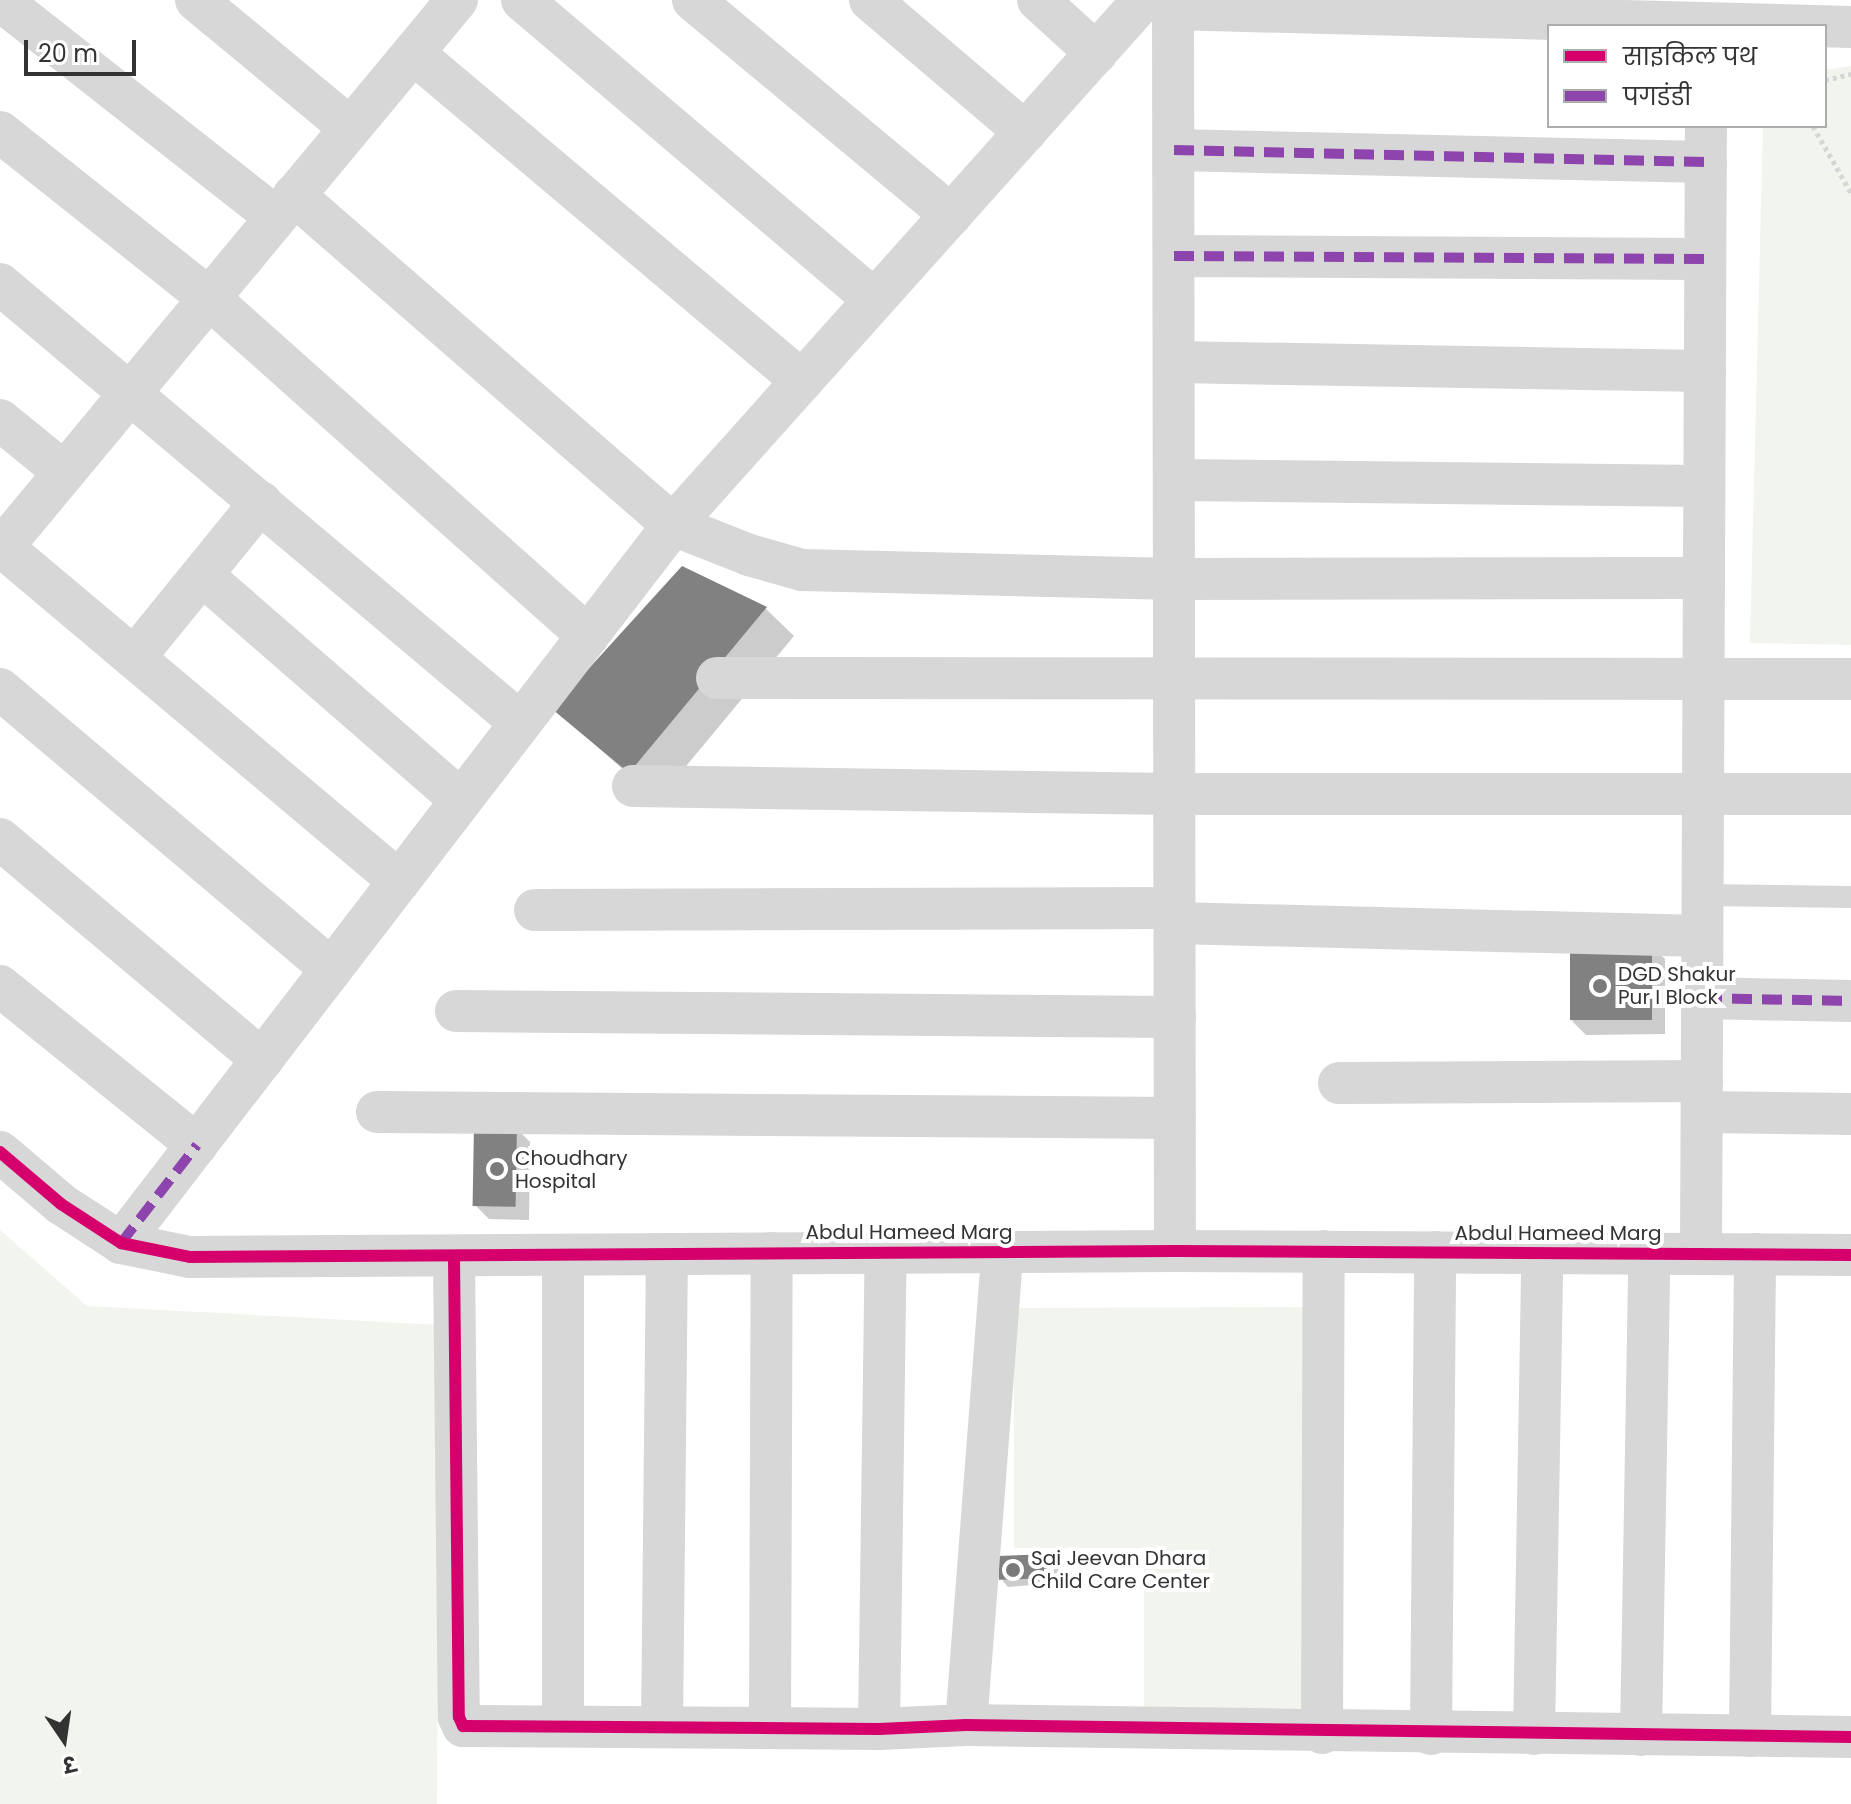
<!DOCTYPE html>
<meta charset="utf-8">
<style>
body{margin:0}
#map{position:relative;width:1851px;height:1804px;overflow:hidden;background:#fff;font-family:Poppins,"Noto Sans Devanagari",sans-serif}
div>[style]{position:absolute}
.green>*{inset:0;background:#f1f5ed}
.shadow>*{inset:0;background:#0003}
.building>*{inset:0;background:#818181;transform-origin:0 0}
.path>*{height:5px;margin-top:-2.5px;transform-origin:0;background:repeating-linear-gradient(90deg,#d6d6d6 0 4px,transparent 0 8px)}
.service>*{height:22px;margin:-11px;padding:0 11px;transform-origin:11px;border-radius:11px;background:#d7d7d7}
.minor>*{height:42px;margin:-21px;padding:0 21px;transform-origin:21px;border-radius:21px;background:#d7d7d7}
.quiet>*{height:10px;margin-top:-5px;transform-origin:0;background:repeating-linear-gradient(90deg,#8e44ad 0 20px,transparent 0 30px)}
.cycleway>*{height:12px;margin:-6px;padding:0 6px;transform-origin:6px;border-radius:6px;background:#d6006c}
.dots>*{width:22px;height:22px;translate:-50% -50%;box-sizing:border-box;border:4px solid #fff;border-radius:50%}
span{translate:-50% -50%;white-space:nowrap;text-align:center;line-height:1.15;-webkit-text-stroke:8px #fff;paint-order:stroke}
.poi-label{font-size:20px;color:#333}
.left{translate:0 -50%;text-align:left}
.street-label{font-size:20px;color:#333}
.legend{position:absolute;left:1547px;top:24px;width:280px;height:104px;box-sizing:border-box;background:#fff;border:2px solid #adadad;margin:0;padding:10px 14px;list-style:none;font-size:24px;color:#333}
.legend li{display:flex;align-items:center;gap:16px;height:40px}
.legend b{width:40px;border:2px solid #adadad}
.north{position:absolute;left:24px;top:1700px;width:80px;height:80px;-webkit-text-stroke:6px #fff;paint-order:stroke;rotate:167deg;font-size:22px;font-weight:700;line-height:32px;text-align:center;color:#333}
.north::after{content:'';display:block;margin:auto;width:28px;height:36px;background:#333;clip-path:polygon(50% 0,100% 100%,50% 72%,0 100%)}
.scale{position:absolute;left:24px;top:40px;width:112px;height:36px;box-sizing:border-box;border:4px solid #333;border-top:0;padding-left:10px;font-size:24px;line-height:28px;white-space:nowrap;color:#333;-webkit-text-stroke:6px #fff;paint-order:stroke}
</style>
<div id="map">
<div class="green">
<i style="clip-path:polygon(1851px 66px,1851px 645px,1750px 643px,1763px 126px,1825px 126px,1825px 70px)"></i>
<i style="clip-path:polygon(0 1230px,87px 1306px,441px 1325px,437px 1804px,0 1804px)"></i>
<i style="clip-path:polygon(1308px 1307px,1309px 1708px,1144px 1709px,1144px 1548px,1014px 1548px,1014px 1308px)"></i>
</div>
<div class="shadow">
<i style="clip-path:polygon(682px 568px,766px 609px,794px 636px,658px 800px,554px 709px)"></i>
<i style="clip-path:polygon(1651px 945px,1665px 959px,1665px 1034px,1586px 1035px,1572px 1021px)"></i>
<i style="clip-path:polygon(516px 1128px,530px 1142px,529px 1220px,489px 1219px,475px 1205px)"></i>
<i style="clip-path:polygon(1051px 1556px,1058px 1563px,1059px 1583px,1008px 1587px,1002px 1580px)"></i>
</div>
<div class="building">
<i style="clip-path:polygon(682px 566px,767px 607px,629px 773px,552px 709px)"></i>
<i style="left:1652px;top:943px;width:77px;height:82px;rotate:90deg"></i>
<i style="left:474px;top:1125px;width:43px;height:81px;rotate:1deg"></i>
<i style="left:1052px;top:1554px;width:24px;height:54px;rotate:88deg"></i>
</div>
<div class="path">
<i style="left:1825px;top:80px;width:27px;rotate:-13deg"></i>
<i style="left:1813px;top:126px;width:77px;rotate:60.4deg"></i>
</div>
<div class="service">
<i style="left:1702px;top:895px;width:149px;rotate:0.8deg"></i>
</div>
<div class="minor">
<i style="left:0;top:0;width:351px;rotate:38.2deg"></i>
<i style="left:196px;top:0;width:200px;rotate:39.7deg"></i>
<i style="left:522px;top:0;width:462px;rotate:40.4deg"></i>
<i style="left:693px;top:0;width:336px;rotate:39.8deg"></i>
<i style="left:870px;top:0;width:204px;rotate:40.4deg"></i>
<i style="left:1038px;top:0;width:79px;rotate:42.4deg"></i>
<i style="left:1173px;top:0;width:1251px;rotate:89.91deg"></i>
<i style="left:1173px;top:9px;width:678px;rotate:1.52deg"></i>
<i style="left:413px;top:53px;width:509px;rotate:40.14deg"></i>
<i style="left:0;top:132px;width:267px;rotate:38.5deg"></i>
<i style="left:209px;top:298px;width:508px;rotate:41.73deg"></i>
<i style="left:1174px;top:150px;width:532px;rotate:1.29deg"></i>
<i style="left:294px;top:195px;width:503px;rotate:41.05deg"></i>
<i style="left:673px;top:525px;width:82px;rotate:21.5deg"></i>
<i style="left:749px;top:555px;width:55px;rotate:15.8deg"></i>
<i style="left:802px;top:570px;width:373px;rotate:1.4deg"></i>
<i style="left:1175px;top:579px;width:529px;rotate:-0.11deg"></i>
<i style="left:1174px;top:256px;width:531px;rotate:0.32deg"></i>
<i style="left:0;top:284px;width:681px;rotate:40.12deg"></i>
<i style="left:1174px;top:362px;width:531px;rotate:0.97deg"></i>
<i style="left:0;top:420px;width:82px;rotate:39.1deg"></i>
<i style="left:1175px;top:480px;width:529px;rotate:0.65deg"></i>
<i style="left:0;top:545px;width:522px;rotate:40.1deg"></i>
<i style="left:0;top:550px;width:715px;rotate:-50.28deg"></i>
<i style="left:202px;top:575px;width:343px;rotate:41deg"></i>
<i style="left:134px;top:658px;width:201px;rotate:-50.9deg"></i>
<i style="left:717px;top:678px;width:1134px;rotate:0.05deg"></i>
<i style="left:0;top:689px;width:434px;rotate:40.2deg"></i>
<i style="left:633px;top:786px;width:541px;rotate:0.85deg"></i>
<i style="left:1174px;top:794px;width:677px"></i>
<i style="left:0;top:839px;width:343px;rotate:40.1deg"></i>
<i style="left:535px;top:910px;width:640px;rotate:-0.18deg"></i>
<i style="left:1175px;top:923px;width:527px;rotate:1.41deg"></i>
<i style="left:0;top:986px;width:253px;rotate:38.9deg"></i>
<i style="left:1702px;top:998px;width:149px;rotate:1.2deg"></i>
<i style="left:456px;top:1011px;width:719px;rotate:0.48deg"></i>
<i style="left:1339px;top:1083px;width:363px;rotate:-0.3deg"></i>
<i style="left:377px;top:1112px;width:798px;rotate:0.43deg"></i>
<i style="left:1702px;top:1112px;width:149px;rotate:0.8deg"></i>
<i style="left:0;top:1152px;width:80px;rotate:40.4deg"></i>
<i style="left:61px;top:1204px;width:72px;rotate:33deg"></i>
<i style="left:121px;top:1243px;width:70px;rotate:11.5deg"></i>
<i style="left:190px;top:1257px;width:985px;rotate:-0.35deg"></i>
<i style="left:1175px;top:1251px;width:676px;rotate:0.34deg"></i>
<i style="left:121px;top:1243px;width:906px;rotate:-52.45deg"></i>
<i style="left:673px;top:525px;width:705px;rotate:-48.16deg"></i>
<i style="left:1701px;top:1254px;width:1128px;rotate:-89.75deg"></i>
<i style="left:563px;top:1255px;width:471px;rotate:90deg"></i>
<i style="left:454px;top:1258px;width:459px;rotate:89.4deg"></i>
<i style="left:459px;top:1717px;width:10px;rotate:66deg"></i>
<i style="left:463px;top:1726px;width:416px;rotate:0.4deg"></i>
<i style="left:879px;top:1729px;width:87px;rotate:-2.6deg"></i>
<i style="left:966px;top:1725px;width:885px;rotate:0.78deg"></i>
<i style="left:966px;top:1725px;width:474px;rotate:-85.6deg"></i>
<i style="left:662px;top:1727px;width:473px;rotate:-89.4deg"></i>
<i style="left:770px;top:1728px;width:475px;rotate:-89.8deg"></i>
<i style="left:879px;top:1729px;width:477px;rotate:-89.2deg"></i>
<i style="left:1322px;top:1733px;width:482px;rotate:-89.8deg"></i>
<i style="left:1431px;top:1734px;width:482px;rotate:-89.5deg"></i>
<i style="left:1534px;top:1734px;width:481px;rotate:-89deg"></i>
<i style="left:1641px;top:1735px;width:482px;rotate:-89deg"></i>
<i style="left:1750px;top:1736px;width:482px;rotate:-89.4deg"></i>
</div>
<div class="quiet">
<i style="left:1174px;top:150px;width:532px;rotate:1.29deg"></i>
<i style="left:1174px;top:256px;width:531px;rotate:0.32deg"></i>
<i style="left:1702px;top:998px;width:149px;rotate:1.2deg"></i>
<i style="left:121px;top:1243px;width:124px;rotate:-52.2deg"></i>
</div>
<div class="cycleway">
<i style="left:0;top:1152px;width:80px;rotate:40.4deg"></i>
<i style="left:61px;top:1204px;width:72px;rotate:33deg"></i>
<i style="left:121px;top:1243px;width:70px;rotate:11.5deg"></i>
<i style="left:190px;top:1257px;width:985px;rotate:-0.35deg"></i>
<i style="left:1175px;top:1251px;width:676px;rotate:0.34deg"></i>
<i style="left:454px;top:1258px;width:459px;rotate:89.4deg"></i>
<i style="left:459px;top:1717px;width:10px;rotate:66deg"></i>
<i style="left:463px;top:1726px;width:416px;rotate:0.4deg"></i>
<i style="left:879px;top:1729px;width:87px;rotate:-2.6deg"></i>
<i style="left:966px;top:1725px;width:885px;rotate:0.78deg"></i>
</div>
<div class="dots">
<i style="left:1600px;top:986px;background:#7a7a7a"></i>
<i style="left:497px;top:1169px;background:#7a7a7a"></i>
<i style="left:1013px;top:1570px;background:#7a7a7a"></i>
</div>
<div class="poi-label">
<span class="left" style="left:1618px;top:986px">DGD Shakur<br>Pur I Block</span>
<span class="left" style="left:515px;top:1170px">Choudhary<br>Hospital</span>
<span class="left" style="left:1031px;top:1570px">Sai Jeevan Dhara<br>Child Care Center</span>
</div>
<div class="street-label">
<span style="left:909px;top:1232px">Abdul Hameed Marg</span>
<span style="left:1558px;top:1233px">Abdul Hameed Marg</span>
</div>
<ul class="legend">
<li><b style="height:10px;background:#d6006c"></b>साइकिल पथ</li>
<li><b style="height:10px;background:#8e44ad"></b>पगडंडी</li>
</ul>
<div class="north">उ</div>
<div class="scale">20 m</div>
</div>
